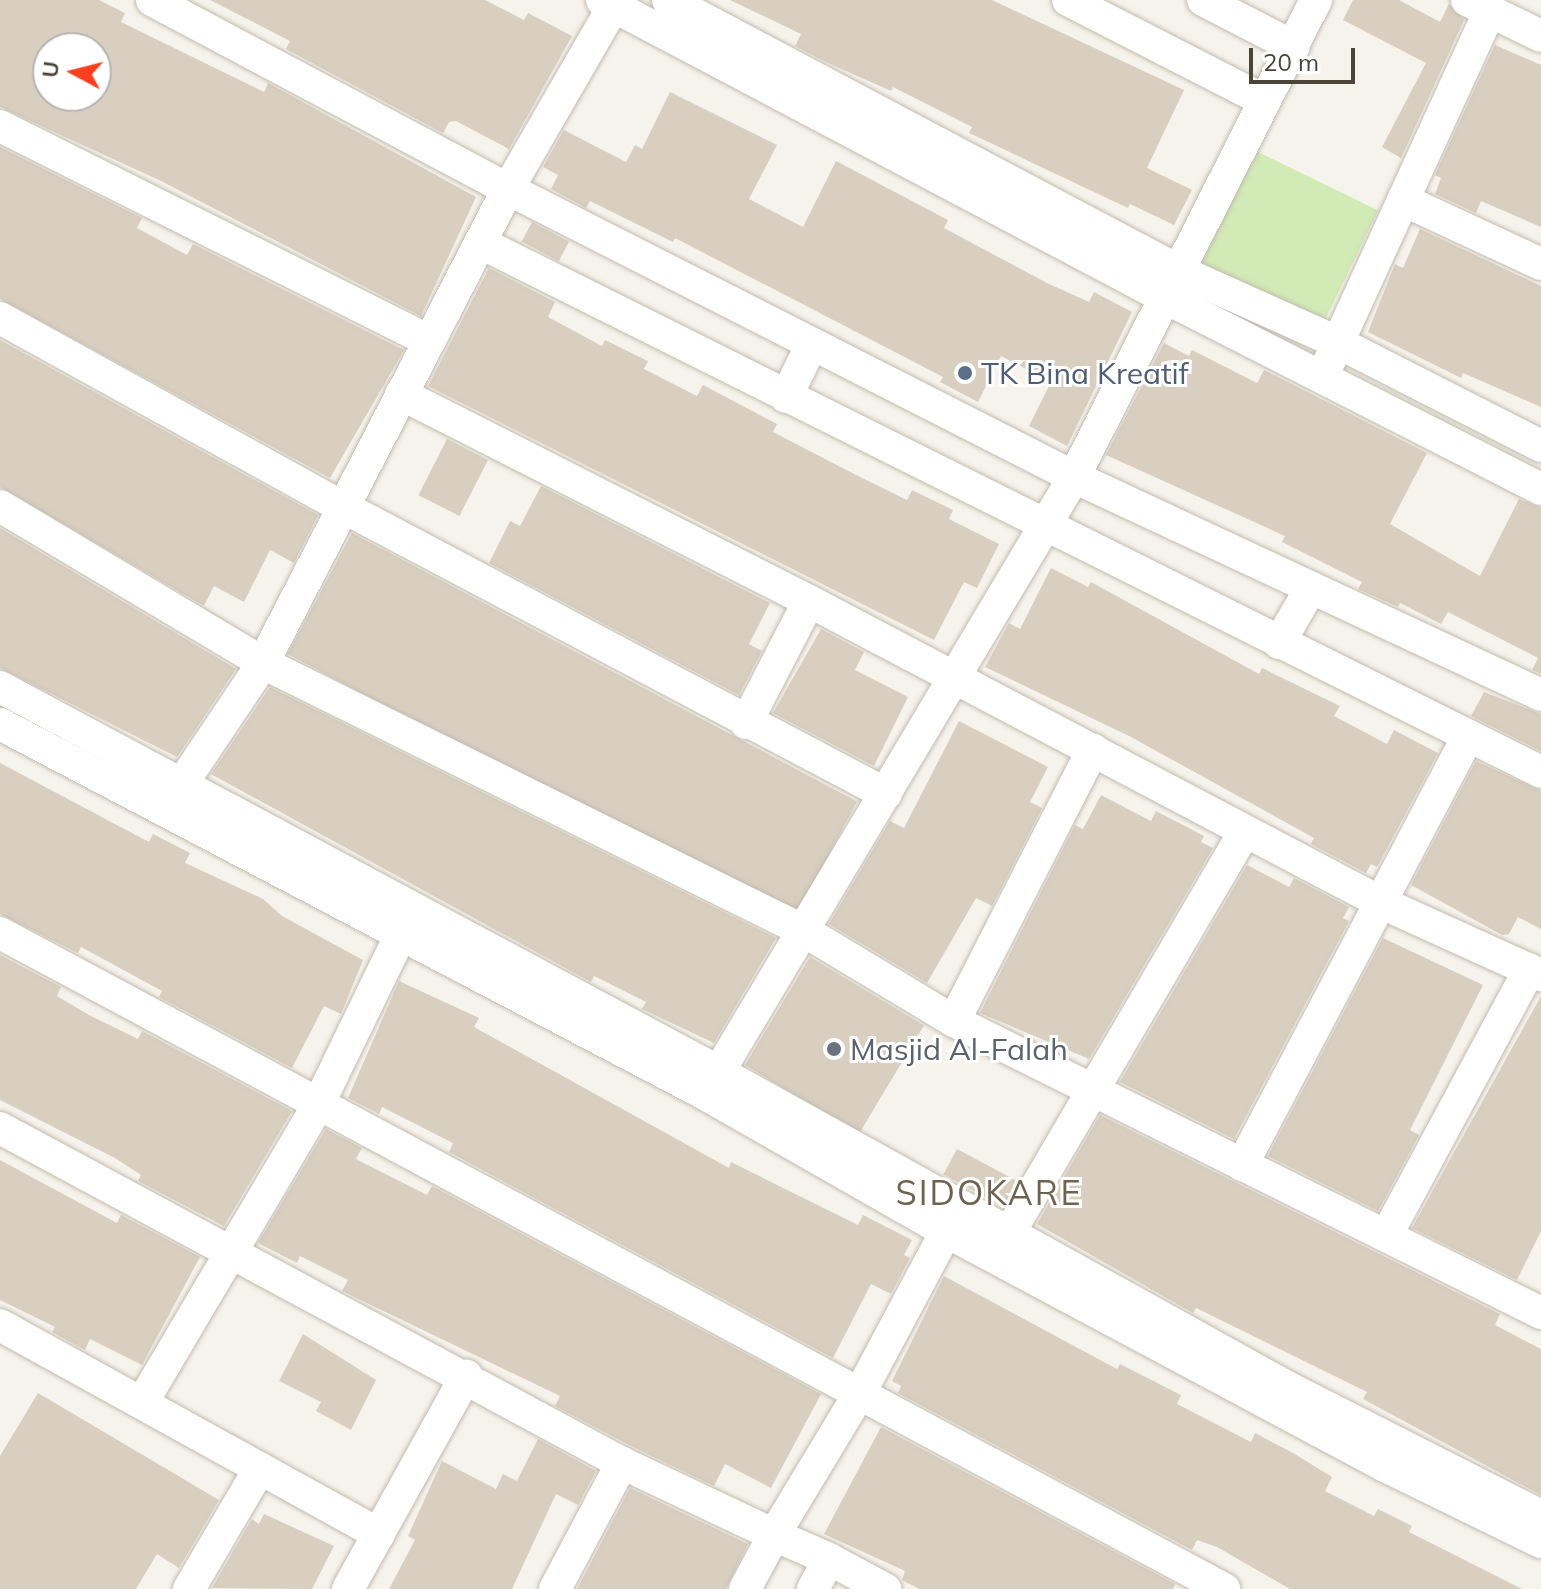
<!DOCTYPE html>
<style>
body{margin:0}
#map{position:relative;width:1541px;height:1589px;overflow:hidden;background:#f6f3ec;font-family:Mulish,sans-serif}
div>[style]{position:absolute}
.green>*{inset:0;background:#d2eab5;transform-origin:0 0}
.building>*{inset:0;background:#d8cfc1;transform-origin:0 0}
.roads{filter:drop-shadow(0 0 2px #c2bbae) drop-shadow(0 0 2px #c2bbae)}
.minor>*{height:32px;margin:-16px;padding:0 16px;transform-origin:16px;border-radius:16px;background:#fff}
.dots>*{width:22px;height:22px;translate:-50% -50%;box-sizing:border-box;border:4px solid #fff;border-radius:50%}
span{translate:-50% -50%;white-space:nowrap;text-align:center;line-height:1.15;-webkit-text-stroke:6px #fff;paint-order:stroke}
.service-label{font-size:30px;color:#4e5e75}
.left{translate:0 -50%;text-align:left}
.worship-label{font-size:30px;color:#5b616d}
.quarter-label{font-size:34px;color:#6e6250;letter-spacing:2px}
.north{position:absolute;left:32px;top:32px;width:80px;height:80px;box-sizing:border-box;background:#fff;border:2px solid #b7b4b0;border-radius:50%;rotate:277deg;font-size:22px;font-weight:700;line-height:32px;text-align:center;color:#4b4439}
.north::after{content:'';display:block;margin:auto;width:28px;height:36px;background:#fc3f1d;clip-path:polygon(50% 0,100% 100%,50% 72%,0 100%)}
.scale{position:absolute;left:1249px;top:48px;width:106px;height:36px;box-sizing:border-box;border:4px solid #4b4439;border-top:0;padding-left:10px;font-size:24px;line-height:28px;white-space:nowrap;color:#4b4439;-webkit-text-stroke:6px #fff;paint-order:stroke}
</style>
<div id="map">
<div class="green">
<i style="left:1256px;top:151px;width:136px;height:135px;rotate:26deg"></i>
</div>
<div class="building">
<i style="clip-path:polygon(evenodd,0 0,99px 0,125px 13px,121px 22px,264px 92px,268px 83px,476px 197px,421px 316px,161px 181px,0 107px,0 0,48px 48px,96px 48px,96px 96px,48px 96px,48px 48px)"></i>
<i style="clip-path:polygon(210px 0,485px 0,524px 20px,528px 13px,572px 36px,509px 149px,456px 121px,449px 122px,443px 133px,286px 49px,290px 41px)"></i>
<i style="clip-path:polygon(730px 0,992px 0,1184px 90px,1147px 168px,1192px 190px,1174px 225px,1130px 204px,1128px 208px,969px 133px,972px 127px,893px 87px,891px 91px,828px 63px,795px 46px,801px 34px)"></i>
<i style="clip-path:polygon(1353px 0,1399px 0,1440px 22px,1449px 4px,1464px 20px,1401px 158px,1382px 147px,1426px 63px,1343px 20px)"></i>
<i style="clip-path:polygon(1495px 45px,1541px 65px,1541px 227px,1481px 201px,1476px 213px,1435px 194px,1441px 178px,1435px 175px)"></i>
<i style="clip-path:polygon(670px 92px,777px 145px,749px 199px,803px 227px,836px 161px,948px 220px,944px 228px,1047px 283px,1089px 302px,1094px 292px,1132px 312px,1067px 446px,1029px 426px,1051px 382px,1001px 356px,978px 402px,940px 382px,943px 377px,675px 238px,673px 242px,590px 201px,586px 208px,551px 189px,558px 175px,543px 167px,564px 130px,626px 162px,635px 145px,642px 149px)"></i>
<i style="clip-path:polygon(0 147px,142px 218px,137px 228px,187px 255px,193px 244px,404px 350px,330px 478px,0 299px)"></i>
<i style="left:532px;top:222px;width:42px;height:22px;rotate:28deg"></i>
<i style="clip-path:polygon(1420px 229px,1541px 286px,1541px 407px,1463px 373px,1461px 378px,1368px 332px,1395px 264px,1403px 268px)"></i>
<i style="clip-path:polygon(489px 268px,555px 302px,548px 317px,602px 346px,605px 340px,648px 361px,644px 369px,697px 396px,703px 385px,777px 424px,773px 432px,860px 477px,907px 500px,912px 490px,953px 510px,949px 519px,999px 544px,977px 588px,964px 582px,934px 640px,428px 386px)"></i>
<i style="clip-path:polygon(0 340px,318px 515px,294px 563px,270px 550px,244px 602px,214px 586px,204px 606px,0 487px)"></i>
<i style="clip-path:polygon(1164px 343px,1189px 356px,1192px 350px,1257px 383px,1264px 370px,1427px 453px,1390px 524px,1480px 576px,1519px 499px,1541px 508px,1541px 674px,1532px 670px,1538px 658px,1448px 612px,1441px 624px,1400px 603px,1398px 607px,1358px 589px,1362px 582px,1282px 542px,1285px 536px,1106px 455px)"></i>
<i style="left:447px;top:439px;width:46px;height:63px;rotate:27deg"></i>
<i style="clip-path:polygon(541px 486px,770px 603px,749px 644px,762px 651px,739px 695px,489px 563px,510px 521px,520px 526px)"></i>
<i style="clip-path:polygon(0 528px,236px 669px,177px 757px,0 668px)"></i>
<i style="left:352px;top:533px;width:572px;height:137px;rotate:28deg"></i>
<i style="clip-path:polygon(1051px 568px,1088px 587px,1091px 582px,1259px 674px,1262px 668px,1340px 706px,1334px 716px,1387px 744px,1394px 730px,1438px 753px,1377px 867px,1371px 864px,1366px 873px,1311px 844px,1314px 838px,1131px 737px,985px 667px,1009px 623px,1020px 629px)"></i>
<i style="clip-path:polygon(821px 629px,864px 652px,855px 670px,908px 697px,874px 766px,773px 713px)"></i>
<i style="clip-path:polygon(270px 687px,776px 938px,714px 1043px,642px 1009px,646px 1002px,594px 976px,591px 982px,211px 774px)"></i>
<i style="clip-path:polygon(1484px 692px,1541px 714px,1541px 751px,1471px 716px)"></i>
<i style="clip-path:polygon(959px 721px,1048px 767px,1030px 802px,1042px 808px,992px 906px,976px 898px,927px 983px,829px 924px,890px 821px,904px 828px)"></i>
<i style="clip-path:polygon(1476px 761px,1541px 791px,1541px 929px,1518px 917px,1509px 934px,1502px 935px,1411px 885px)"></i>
<i style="clip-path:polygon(0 763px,149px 842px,153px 834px,190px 853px,185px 863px,263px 899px,282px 916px,363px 960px,341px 1014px,324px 1006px,292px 1068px,159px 997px,162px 991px,81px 947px,78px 953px,0 914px)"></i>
<i style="clip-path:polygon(1101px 795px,1151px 821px,1156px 811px,1204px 836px,1201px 842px,1213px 848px,1089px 1059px,980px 1013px,1075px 825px,1083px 829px)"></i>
<i style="clip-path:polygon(1247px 865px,1289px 887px,1294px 878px,1349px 907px,1343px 918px,1349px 921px,1234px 1139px,1120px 1082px)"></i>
<i style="clip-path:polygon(1383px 938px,1483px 985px,1410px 1130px,1419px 1135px,1378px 1211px,1268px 1156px)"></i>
<i style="clip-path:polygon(0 955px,61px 987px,57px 996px,89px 1015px,138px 1039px,142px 1031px,292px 1111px,224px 1226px,138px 1181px,141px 1175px,115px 1158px,0 1100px)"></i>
<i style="left:810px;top:957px;width:133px;height:126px;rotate:31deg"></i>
<i style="clip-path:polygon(399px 981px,479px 1018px,474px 1027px,729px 1168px,731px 1162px,858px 1225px,863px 1215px,912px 1240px,904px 1255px,910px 1258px,891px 1294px,871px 1284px,833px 1358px,449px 1152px,453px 1143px,382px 1107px,379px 1114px,348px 1098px)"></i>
<i style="clip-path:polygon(1541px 996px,1541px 1231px,1517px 1280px,1412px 1228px)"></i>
<i style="clip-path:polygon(1100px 1115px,1500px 1314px,1495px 1325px,1541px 1349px,1541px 1495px,1363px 1399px,1367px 1392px,1196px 1308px,1193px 1313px,1037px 1224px)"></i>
<i style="clip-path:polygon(326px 1129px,362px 1148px,356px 1159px,427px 1195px,432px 1186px,821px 1394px,771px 1488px,725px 1464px,714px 1486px,631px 1446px,555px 1406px,560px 1396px,342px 1291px,348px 1280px,300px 1256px,297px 1263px,258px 1243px)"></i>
<i style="left:957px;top:1149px;width:69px;height:29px;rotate:28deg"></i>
<i style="clip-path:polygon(0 1160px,117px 1223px,121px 1215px,200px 1257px,142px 1365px,90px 1339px,85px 1350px,52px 1332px,55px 1327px,0 1300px)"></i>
<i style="clip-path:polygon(944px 1276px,1117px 1369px,1120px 1364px,1181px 1395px,1177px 1404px,1251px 1442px,1255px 1433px,1293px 1453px,1332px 1477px,1325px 1491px,1374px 1516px,1378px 1509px,1412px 1526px,1409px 1532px,1522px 1589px,1290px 1589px,1217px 1547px,1197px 1540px,1192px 1550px,898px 1393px,901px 1386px,892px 1381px)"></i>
<i style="clip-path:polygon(303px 1334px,376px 1380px,351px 1430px,316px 1411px,321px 1402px,279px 1381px)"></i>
<i style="clip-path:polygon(38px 1393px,219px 1500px,179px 1568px,157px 1554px,136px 1589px,0 1589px,0 1456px)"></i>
<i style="clip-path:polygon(881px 1427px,1175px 1584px,1173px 1589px,919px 1589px,902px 1580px,905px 1571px,824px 1534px)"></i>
<i style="clip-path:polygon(538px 1439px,596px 1471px,578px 1505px,556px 1494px,512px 1589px,389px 1589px,415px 1540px,408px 1536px,442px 1461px,496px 1489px,503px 1474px,517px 1481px)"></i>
<i style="clip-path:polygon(630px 1488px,748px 1544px,726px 1589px,577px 1589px)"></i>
<i style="clip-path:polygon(264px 1514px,334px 1546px,312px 1589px,212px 1588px,252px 1519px,259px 1524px)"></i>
</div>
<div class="roads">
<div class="minor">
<i style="left:152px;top:0;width:403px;rotate:28deg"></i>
<i style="left:508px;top:189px;width:635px;rotate:26.97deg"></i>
<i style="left:1074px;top:477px;width:515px;rotate:25.02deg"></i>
<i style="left:602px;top:0;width:640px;rotate:27.85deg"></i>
<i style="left:1168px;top:299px;width:419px;rotate:27deg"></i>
<i style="left:668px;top:0;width:581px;rotate:27.93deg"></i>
<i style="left:1181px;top:272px;width:171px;rotate:24.2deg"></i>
<i style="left:1337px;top:342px;width:229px;rotate:27deg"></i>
<i style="left:1068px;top:0;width:221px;rotate:27.1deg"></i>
<i style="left:1203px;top:0;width:102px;rotate:27.3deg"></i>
<i style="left:1467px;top:0;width:82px;rotate:25.9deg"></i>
<i style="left:0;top:126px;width:480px;rotate:26.6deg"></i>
<i style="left:1403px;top:200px;width:152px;rotate:24.9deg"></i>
<i style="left:483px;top:244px;width:1182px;rotate:26.52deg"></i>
<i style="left:0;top:318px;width:392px;rotate:28.9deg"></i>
<i style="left:343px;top:507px;width:614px;rotate:27.86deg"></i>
<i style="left:1329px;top:362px;width:385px;rotate:-65.4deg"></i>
<i style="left:401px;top:394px;width:458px;rotate:26.9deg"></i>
<i style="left:809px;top:601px;width:648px;rotate:27.79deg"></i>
<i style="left:1382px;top:903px;width:175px;rotate:24.4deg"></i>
<i style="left:786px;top:397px;width:59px;rotate:-63.9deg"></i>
<i style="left:0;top:506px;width:306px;rotate:30.8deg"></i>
<i style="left:263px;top:663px;width:604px;rotate:26.35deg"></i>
<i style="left:804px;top:931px;width:175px;rotate:31deg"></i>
<i style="left:954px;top:1021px;width:656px;rotate:26.45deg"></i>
<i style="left:1279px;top:643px;width:64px;rotate:-59.8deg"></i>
<i style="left:0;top:687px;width:816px;rotate:28.17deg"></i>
<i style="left:719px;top:1072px;width:649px;rotate:29.01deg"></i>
<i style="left:1287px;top:1387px;width:285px;rotate:26.9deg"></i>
<i style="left:746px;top:723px;width:137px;rotate:-62.7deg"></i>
<i style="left:0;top:724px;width:796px;rotate:27.69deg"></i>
<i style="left:705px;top:1094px;width:276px;rotate:29.7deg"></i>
<i style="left:945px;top:1231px;width:499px;rotate:28.1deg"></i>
<i style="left:1385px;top:1466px;width:174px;rotate:26deg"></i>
<i style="left:169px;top:803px;width:169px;rotate:-56.1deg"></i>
<i style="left:263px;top:663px;width:534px;rotate:-62.67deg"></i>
<i style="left:508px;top:189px;width:218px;rotate:-60deg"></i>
<i style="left:0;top:933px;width:1389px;rotate:28.19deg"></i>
<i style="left:954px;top:1021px;width:305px;rotate:-62.9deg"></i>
<i style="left:709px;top:1088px;width:712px;rotate:-59.15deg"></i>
<i style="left:1074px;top:477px;width:535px;rotate:-63.1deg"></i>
<i style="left:0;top:1128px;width:706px;rotate:28.31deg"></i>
<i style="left:622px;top:1463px;width:168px;rotate:25.3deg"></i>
<i style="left:774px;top:1535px;width:168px;rotate:-58.9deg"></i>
<i style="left:861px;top:1391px;width:202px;rotate:-61.9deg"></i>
<i style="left:1242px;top:1165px;width:485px;rotate:-62.2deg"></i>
<i style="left:1386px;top:1236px;width:303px;rotate:-61.7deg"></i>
<i style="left:998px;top:1252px;width:487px;rotate:-59.6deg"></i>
<i style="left:0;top:1325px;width:433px;rotate:28.9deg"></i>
<i style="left:142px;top:1403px;width:346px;rotate:-59.4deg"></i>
<i style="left:318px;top:1105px;width:208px;rotate:-64.1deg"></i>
<i style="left:189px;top:1589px;width:140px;rotate:-59.6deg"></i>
<i style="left:348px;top:1589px;width:244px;rotate:-61deg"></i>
<i style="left:555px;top:1589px;width:143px;rotate:-62deg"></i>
<i style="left:745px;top:1589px;width:61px;rotate:-61.8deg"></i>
<i style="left:774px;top:1535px;width:60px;rotate:23.6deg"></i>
<i style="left:813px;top:1589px;width:34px;rotate:-62deg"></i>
<i style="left:829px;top:1559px;width:64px;rotate:28.2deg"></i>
</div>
</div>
<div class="dots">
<i style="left:965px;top:373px;background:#5c6f8a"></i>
<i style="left:834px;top:1049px;background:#6b7280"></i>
</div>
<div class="service-label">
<span class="left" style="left:981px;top:373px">TK Bina Kreatif</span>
</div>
<div class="worship-label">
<span class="left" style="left:850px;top:1049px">Masjid Al-Falah</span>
</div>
<div class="quarter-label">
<span style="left:989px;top:1193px">SIDOKARE</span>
</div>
<div class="north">U</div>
<div class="scale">20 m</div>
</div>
